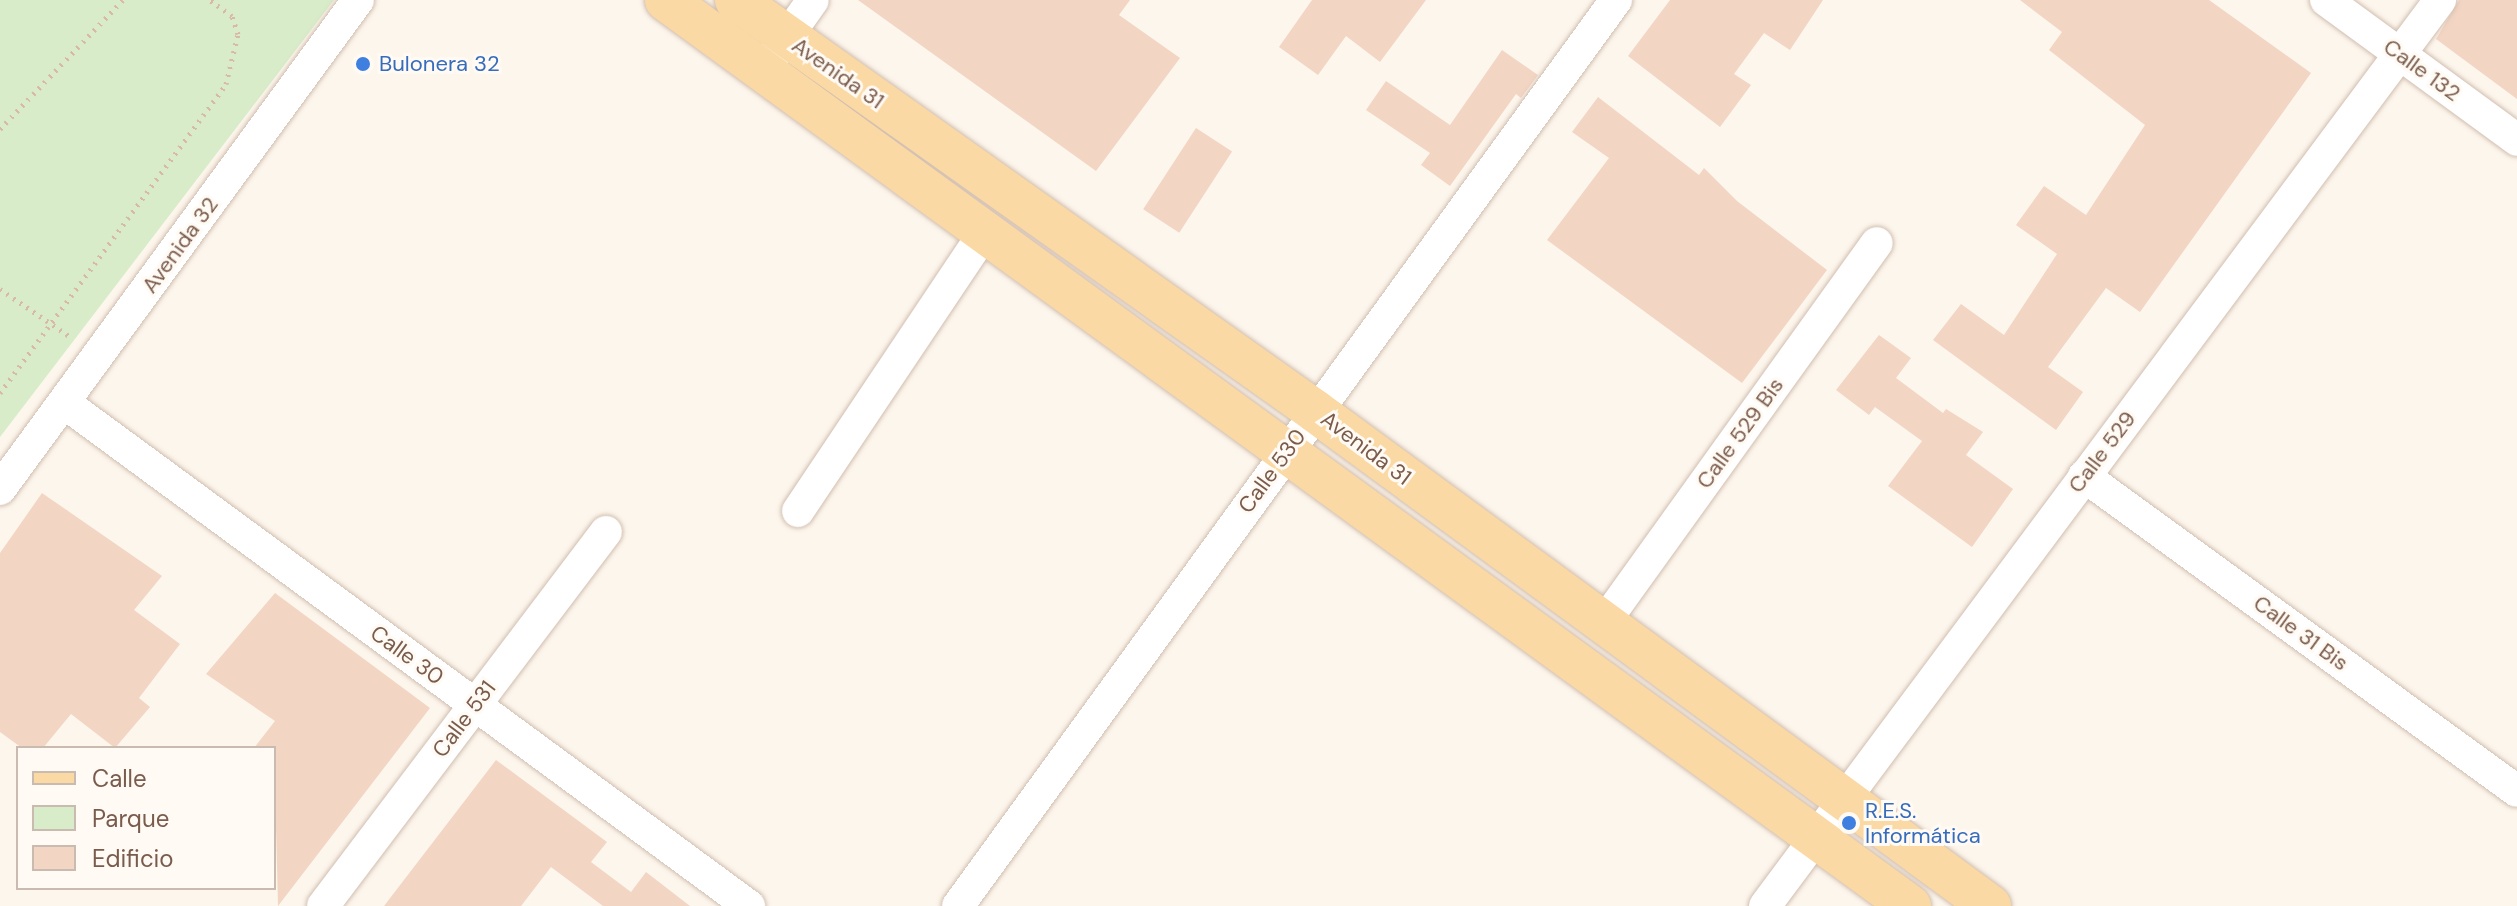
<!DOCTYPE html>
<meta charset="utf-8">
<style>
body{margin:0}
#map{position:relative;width:2517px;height:906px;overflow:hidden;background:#fdf6ec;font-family:"DM Sans",sans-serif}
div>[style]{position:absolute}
.green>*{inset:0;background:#d8ecc9}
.building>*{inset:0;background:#f3d5c3;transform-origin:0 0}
.path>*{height:5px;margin-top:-2.5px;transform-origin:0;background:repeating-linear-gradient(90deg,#d9b8a5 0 2px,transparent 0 8px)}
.roads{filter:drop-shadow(0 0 2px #d1beb0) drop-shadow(0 0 2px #d1beb0)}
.minor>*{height:32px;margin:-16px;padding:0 16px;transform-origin:16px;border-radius:16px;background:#fff}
.major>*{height:42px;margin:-21px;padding:0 21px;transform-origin:21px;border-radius:21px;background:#fbd9a5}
.dots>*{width:22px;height:22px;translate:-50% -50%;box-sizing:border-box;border:4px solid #fffaf3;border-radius:50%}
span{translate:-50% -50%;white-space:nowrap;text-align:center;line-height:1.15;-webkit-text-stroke:6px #fffaf3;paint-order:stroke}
.shop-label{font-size:22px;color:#366cbe}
.left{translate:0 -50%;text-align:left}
.street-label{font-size:22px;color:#7a5c4d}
.legend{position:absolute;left:16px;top:746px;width:260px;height:144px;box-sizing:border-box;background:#fffaf3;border:2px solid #cabbb1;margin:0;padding:10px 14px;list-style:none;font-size:24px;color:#7a5c4d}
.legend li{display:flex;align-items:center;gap:16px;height:40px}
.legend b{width:40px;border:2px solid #cabbb1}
</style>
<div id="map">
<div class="green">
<i style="clip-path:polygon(0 0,334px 0,0 437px)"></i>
</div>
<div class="building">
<i style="clip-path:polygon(858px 0,1130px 0,1119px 15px,1180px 58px,1096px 171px)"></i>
<i style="clip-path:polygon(1312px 0,1426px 0,1380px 62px,1346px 36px,1318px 75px,1279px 47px)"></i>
<i style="clip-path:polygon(1670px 0,1823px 0,1790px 50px,1764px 33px,1734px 74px,1751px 85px,1720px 127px,1628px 56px)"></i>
<i style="clip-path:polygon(2020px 0,2209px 0,2311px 73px,2140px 312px,2106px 288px,2048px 367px,2083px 392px,2056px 430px,1933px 340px,1961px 304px,2004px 335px,2057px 254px,2016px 225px,2044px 186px,2086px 215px,2145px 125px,2049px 50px,2062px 32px)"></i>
<i style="clip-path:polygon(2459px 0,2517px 0,2517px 99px,2436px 39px)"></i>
<i style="clip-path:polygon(1502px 50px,1538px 75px,1521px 98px,1516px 94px,1450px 186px,1421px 165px,1430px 153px,1366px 110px,1386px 81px,1450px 125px)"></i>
<i style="clip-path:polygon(1598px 97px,1699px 175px,1704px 168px,1737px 201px,1827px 270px,1742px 383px,1547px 240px,1609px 158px,1572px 132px)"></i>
<i style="left:1196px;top:128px;width:43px;height:97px;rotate:33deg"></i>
<i style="clip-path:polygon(1879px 335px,1911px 358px,1896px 378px,1943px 413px,1946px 409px,1983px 432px,1966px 455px,2013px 489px,1972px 547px,1888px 486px,1922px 441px,1875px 407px,1869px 415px,1836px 390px)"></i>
<i style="clip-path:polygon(42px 493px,162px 576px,134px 610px,180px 644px,139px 698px,150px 707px,115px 748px,71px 714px,43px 748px,22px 748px,0 732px,0 553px)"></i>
<i style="clip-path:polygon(275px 593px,430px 708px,278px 906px,274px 748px,254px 748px,275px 721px,206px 674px)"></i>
<i style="clip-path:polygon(496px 760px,607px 842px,591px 862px,631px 892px,646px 872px,690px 906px,603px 906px,551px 867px,521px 906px,384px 906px)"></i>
</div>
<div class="path">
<i style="left:0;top:129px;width:178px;rotate:-46.4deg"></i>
<i style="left:0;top:289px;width:87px;rotate:34.2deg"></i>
<i style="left:0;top:393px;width:383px;rotate:-53.8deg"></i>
<i style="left:226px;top:84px;width:51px;rotate:-76.5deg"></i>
<i style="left:238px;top:34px;width:19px;rotate:-108deg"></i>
<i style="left:232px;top:16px;width:27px;rotate:-144deg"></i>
</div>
<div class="roads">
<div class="minor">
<i style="left:2326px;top:0;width:237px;rotate:36.2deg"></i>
<i style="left:774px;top:55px;width:67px;rotate:-54.7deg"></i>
<i style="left:66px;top:404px;width:848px;rotate:36.32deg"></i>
<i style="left:2084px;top:476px;width:535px;rotate:36.04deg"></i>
<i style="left:0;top:489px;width:606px;rotate:-53.79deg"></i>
<i style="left:798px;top:511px;width:336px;rotate:-56.2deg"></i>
<i style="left:1603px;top:624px;width:469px;rotate:-54.3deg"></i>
<i style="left:323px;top:906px;width:469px;rotate:-52.9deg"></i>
<i style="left:958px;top:906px;width:1120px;rotate:-54.01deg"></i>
<i style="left:1765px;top:906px;width:1130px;rotate:-53.31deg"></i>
</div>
<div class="major">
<i style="left:666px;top:0;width:1539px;rotate:36.07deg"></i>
<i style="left:736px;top:0;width:710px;rotate:35.37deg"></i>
<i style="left:1315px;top:411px;width:837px;rotate:36.25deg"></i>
</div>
</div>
<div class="dots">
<i style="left:363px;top:64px;background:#3f7fe0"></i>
<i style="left:1849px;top:823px;background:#3f7fe0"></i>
</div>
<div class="shop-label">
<span class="left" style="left:379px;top:64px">Bulonera 32</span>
<span class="left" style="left:1865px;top:823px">R.E.S.<br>Informática</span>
</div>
<div class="street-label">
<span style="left:2422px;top:70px;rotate:36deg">Calle 132</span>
<span style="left:838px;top:73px;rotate:35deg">Avenida 31</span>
<span style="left:180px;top:245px;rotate:-54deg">Avenida 32</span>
<span style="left:1740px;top:433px;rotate:-54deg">Calle 529 Bis</span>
<span style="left:1366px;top:448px;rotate:37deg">Avenida 31</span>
<span style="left:2102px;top:452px;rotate:-53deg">Calle 529</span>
<span style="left:1272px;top:471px;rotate:-54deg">Calle 530</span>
<span style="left:2301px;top:633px;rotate:36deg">Calle 31 Bis</span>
<span style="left:407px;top:655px;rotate:36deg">Calle 30</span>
<span style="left:464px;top:719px;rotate:-53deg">Calle 531</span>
</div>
<ul class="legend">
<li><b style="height:10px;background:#fbd9a5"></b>Calle</li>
<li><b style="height:22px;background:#d8ecc9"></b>Parque</li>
<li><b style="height:22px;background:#f3d5c3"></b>Edificio</li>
</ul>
</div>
